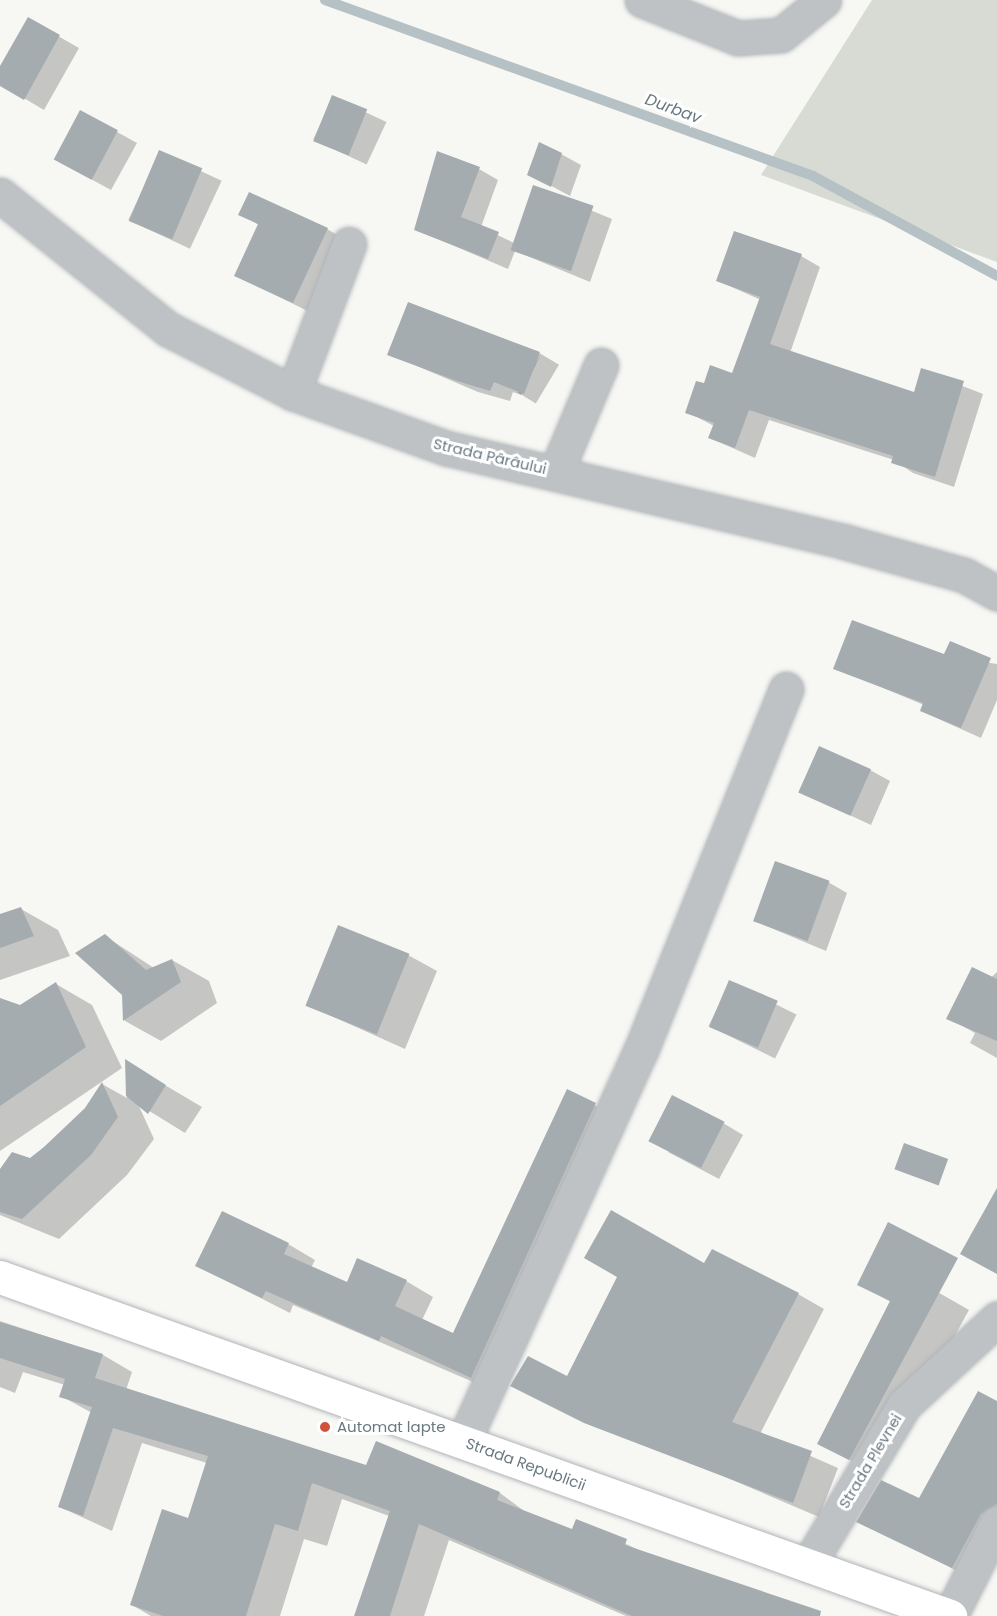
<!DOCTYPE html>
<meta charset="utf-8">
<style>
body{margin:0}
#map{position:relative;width:997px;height:1616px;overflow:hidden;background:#f7f7f4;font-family:Poppins,sans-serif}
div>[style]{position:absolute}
.green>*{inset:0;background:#d7dbd4}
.shadow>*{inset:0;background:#0003;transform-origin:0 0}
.stream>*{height:10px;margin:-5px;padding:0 5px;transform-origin:5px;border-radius:5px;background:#b5c1c4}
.building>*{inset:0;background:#a4acb0;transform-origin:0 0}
.roads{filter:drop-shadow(0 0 2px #b0b5b8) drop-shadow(0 0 2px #b0b5b8)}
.minor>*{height:33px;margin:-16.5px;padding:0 16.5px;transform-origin:16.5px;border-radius:16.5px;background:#bec2c5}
.major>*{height:33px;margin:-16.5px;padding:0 16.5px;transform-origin:16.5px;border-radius:16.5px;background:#fff}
.dots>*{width:16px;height:16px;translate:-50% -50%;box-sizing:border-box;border:3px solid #fff;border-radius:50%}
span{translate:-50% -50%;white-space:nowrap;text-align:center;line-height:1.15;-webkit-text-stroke:6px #fff;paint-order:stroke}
.street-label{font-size:15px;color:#697982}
.poi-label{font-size:15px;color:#697982}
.left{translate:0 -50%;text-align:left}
.water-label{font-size:16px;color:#65797e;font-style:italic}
</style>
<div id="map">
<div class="green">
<i style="clip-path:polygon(872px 0,997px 0,997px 262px,761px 175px)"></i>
</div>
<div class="shadow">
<i style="clip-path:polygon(28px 19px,79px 48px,44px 110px,0 84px,0 69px)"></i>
<i style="left:333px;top:97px;width:59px;height:47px;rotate:25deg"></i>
<i style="clip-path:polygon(81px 112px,137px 143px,111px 190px,74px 170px)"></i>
<i style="left:160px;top:152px;width:68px;height:75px;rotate:25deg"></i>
<i style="clip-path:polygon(561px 154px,581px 165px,570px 196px,529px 174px)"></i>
<i style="clip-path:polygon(479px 169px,498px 180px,481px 227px,514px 243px,534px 187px,612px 219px,590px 282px,515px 251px,508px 269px,415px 229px)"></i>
<i style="clip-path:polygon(240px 214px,327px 229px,356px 246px,322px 318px,236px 276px,259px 225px)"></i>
<i style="clip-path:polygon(801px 256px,820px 267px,790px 353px,915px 393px,922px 370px,983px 394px,954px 487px,913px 473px,894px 460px,769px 420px,755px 458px,710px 438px,714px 426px,687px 412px,705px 385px,733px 375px,761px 300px,718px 281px)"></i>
<i style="clip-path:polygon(409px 304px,541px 354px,521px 395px,513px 392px,510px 401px,478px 392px,389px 354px)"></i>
<i style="left:541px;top:354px;width:21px;height:45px;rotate:31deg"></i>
<i style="clip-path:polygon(945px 656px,997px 664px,997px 700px,981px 738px,921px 711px,924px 705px,835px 668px)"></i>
<i style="clip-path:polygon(870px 770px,890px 781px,871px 825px,800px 792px)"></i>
<i style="clip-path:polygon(828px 882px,847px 893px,826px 951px,754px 921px)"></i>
<i style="clip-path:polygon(21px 909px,58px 930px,70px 956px,0 980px,0 915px)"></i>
<i style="clip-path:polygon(105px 936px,154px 968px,172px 960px,209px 981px,217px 1003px,161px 1041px,125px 1021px,124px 994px)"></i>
<i style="clip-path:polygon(408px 955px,437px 971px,405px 1049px,307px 1005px)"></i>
<i style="clip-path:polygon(997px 972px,997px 1058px,970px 1043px,975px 1033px,948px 1018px)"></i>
<i style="left:730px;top:982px;width:74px;height:49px;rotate:26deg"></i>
<i style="clip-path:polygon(56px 984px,92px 1005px,122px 1068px,0 1151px,0 1004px,20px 1006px)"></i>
<i style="clip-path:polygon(126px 1062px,202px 1107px,185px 1133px,138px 1104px,154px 1139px,127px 1175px,59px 1239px,0 1215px,0 1171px,30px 1160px,86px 1109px,102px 1084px,127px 1098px)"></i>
<i style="clip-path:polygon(568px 1091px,622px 1120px,499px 1393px,293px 1305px,290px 1313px,197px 1266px,288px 1244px,315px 1260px,311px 1268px,347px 1284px,406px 1281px,433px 1297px,422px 1320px,453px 1335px)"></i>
<i style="clip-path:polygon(723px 1123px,743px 1135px,719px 1179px,668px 1152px)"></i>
<i style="clip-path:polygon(873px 1255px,969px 1310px,878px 1475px,819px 1444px,891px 1302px,859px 1284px)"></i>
<i style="clip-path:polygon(705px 1265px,798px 1294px,824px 1309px,760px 1434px,838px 1468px,819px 1517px,512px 1386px,568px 1378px,619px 1277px)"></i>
<i style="clip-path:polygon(0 1321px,103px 1355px,132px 1372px,126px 1390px,367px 1467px,376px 1443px,500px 1493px,527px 1513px,573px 1531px,577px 1521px,654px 1557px,818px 1616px,626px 1616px,449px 1540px,424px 1616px,355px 1616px,389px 1516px,342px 1499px,327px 1546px,304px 1539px,280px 1616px,151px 1616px,132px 1605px,189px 1520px,207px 1463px,142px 1443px,112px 1531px,60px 1507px,92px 1413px,61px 1396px,65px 1385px,23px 1372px,15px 1393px,0 1387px)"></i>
<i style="clip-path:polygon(997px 1402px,997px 1553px,981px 1583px,858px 1521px,920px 1500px)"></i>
</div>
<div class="stream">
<i style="left:325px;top:0;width:519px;rotate:19.83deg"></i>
<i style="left:813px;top:176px;width:209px;rotate:28.5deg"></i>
</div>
<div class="building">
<i style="clip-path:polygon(28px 17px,60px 35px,24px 100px,0 86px,0 66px)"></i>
<i style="left:332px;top:95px;width:38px;height:50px;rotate:22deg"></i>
<i style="left:80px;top:110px;width:43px;height:56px;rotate:28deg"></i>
<i style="clip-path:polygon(539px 142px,562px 153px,551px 187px,527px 175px)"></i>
<i style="left:159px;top:150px;width:47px;height:77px;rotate:23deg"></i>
<i style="clip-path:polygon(437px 151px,480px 167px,461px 217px,499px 232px,488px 259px,414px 230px)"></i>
<i style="left:533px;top:185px;width:64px;height:69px;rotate:19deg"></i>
<i style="clip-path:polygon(249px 192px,328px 228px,293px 303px,234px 276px,258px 224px,238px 215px)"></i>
<i style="clip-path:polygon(734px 231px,802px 254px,770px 344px,914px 392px,921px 368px,964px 381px,935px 477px,891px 463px,893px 456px,749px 410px,735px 448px,708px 438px,714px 423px,685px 413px,696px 381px,704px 383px,710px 365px,732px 373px,760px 297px,716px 281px)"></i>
<i style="clip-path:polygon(408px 302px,540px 352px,524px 394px,494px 382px,490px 391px,457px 381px,387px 355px)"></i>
<i style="clip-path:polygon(852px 620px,944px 654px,950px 641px,991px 658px,961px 728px,920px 711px,923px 703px,833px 669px)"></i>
<i style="left:819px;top:746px;width:57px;height:51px;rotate:24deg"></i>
<i style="left:775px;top:861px;width:58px;height:64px;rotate:20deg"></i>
<i style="clip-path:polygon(21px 907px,34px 936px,0 948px,0 914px)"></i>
<i style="left:338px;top:925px;width:77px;height:87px;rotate:22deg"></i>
<i style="clip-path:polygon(105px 934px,146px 970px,172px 959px,181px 982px,123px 1021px,122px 995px,75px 953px)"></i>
<i style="clip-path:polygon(972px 967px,997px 979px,997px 1041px,946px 1019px)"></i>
<i style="left:729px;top:980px;width:53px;height:51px;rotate:23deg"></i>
<i style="clip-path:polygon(56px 982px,86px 1047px,0 1106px,0 998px,20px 1005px)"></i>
<i style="clip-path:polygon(125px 1059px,166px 1085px,148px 1114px,126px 1096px)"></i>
<i style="clip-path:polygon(102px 1082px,118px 1117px,91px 1155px,22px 1219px,0 1212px,0 1169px,12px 1152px,30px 1158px,44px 1147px,85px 1108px)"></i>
<i style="clip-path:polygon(567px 1089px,596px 1103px,471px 1378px,381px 1336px,379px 1341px,266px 1291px,262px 1298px,195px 1266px,222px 1211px,289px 1243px,284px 1254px,347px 1282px,357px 1258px,407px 1280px,395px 1306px,453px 1333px)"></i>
<i style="left:672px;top:1095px;width:59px;height:52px;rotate:27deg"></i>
<i style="left:904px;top:1143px;width:47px;height:28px;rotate:20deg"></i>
<i style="clip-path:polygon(997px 1188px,997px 1274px,960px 1254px)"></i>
<i style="clip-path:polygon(611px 1210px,704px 1263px,712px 1249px,799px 1293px,732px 1422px,812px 1451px,793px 1503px,584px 1423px,510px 1386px,528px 1356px,567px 1376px,617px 1277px,584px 1258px)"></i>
<i style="clip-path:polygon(888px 1222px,958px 1258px,849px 1460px,817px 1444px,890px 1301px,857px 1285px)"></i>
<i style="clip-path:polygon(0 1322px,103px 1354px,95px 1378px,366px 1465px,376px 1441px,500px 1492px,497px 1500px,572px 1529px,576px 1519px,627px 1539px,625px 1545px,821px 1611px,820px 1616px,632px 1616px,419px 1524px,390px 1616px,354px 1616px,390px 1511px,312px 1483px,298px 1531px,275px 1524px,246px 1616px,163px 1616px,130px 1605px,162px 1509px,188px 1518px,208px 1456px,113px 1428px,83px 1516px,58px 1507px,92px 1407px,59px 1397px,65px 1379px,0 1358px)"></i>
<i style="clip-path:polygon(978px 1391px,997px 1401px,997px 1504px,981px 1514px,952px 1568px,856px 1522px,881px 1480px,919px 1498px)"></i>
</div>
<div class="roads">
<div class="minor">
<i style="left:642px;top:0;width:103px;rotate:21.6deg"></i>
<i style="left:738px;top:38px;width:43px;rotate:-4deg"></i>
<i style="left:781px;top:35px;width:55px;rotate:-39.1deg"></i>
<i style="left:0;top:195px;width:215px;rotate:38.6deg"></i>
<i style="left:168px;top:329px;width:140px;rotate:27.1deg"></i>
<i style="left:293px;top:393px;width:163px;rotate:19.8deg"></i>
<i style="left:446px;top:448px;width:407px;rotate:13.2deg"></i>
<i style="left:842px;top:541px;width:127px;rotate:15.6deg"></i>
<i style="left:964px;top:575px;width:38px;rotate:29deg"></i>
<i style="left:293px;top:393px;width:159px;rotate:-69.4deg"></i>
<i style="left:556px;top:472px;width:116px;rotate:-67.2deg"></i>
<i style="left:463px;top:1442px;width:431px;rotate:-65.6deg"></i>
<i style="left:641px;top:1050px;width:389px;rotate:-68.1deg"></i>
<i style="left:808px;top:1565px;width:187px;rotate:-59deg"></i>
<i style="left:904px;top:1405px;width:127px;rotate:-42.8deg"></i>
<i style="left:950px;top:1616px;width:104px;rotate:-63.2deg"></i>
</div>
<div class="major">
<i style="left:0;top:1277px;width:1009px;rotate:19.64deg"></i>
</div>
</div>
<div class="dots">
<i style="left:325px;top:1427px;background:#d0523b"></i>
</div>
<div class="street-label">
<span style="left:490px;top:456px;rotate:13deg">Strada Pârâului</span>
<span style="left:870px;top:1461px;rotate:-59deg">Strada Plevnei</span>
<span style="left:526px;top:1464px;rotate:20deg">Strada Republicii</span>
</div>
<div class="poi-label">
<span class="left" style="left:337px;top:1427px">Automat lapte</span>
</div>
<div class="water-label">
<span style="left:673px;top:109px;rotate:20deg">Durbav</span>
</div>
</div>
